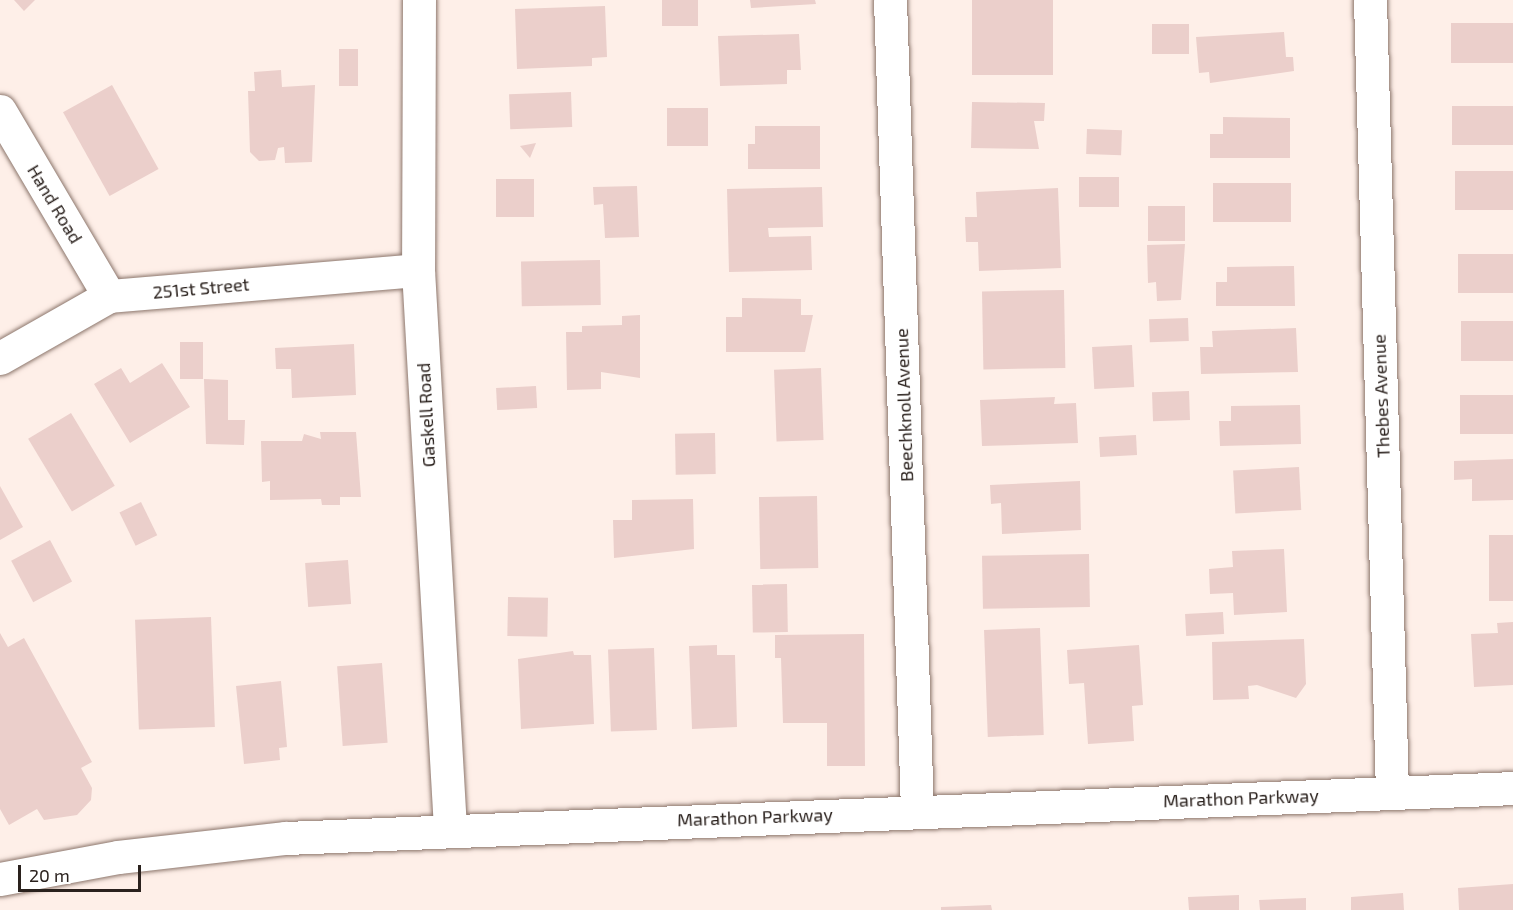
<!DOCTYPE html>
<style>
body{margin:0}
#map{position:relative;width:1513px;height:910px;overflow:hidden;background:#feefe8;font-family:"Exo 2",sans-serif}
div>[style]{position:absolute}
.building>*{inset:0;background:#ebcfcb;transform-origin:0 0}
.roads{filter:drop-shadow(0 0 2px #8c766c) drop-shadow(0 0 2px #8c766c)}
.minor>*{height:33px;margin:-16.5px;padding:0 16.5px;transform-origin:16.5px;border-radius:16.5px;background:#fff}
span{translate:-50% -50%;white-space:nowrap;text-align:center;line-height:1.15;-webkit-text-stroke:4.5px #fff;paint-order:stroke}
.street-label{font-size:18px;color:#2a211d}
.scale{position:absolute;left:18px;top:865px;width:123px;height:27px;box-sizing:border-box;border:3px solid #2a211d;border-top:0;padding-left:8px;font-size:18px;line-height:21px;white-space:nowrap;color:#2a211d;-webkit-text-stroke:4px #fff;paint-order:stroke}
</style>
<div id="map">
<div class="building">
<i style="clip-path:polygon(14px 0,35px 0,24px 11px)"></i>
<i style="left:662px;top:0;width:36px;height:26px"></i>
<i style="clip-path:polygon(750px 0,815px 0,816px 4px,751px 8px)"></i>
<i style="left:972px;top:0;width:81px;height:75px"></i>
<i style="clip-path:polygon(605px 6px,607px 57px,592px 58px,592px 66px,517px 69px,515px 9px)"></i>
<i style="left:1451px;top:23px;width:62px;height:40px"></i>
<i style="left:1152px;top:24px;width:37px;height:30px"></i>
<i style="clip-path:polygon(1284px 32px,1286px 57px,1293px 57px,1294px 71px,1210px 83px,1209px 72px,1199px 73px,1196px 37px)"></i>
<i style="clip-path:polygon(799px 34px,801px 70px,787px 70px,787px 84px,720px 86px,718px 36px)"></i>
<i style="left:358px;top:49px;width:37px;height:19px;rotate:90deg"></i>
<i style="clip-path:polygon(281px 70px,282px 87px,315px 85px,312px 162px,285px 163px,284px 147px,278px 148px,275px 160px,259px 161px,250px 152px,248px 91px,255px 91px,254px 72px)"></i>
<i style="left:112px;top:85px;width:96px;height:56px;rotate:61deg"></i>
<i style="left:571px;top:92px;width:35px;height:62px;rotate:88deg"></i>
<i style="clip-path:polygon(972px 102px,1045px 103px,1044px 121px,1034px 121px,1039px 149px,971px 148px)"></i>
<i style="left:1513px;top:106px;width:39px;height:61px;rotate:90deg"></i>
<i style="left:667px;top:108px;width:41px;height:38px"></i>
<i style="clip-path:polygon(1223px 117px,1290px 118px,1290px 158px,1210px 158px,1210px 134px,1223px 134px)"></i>
<i style="clip-path:polygon(755px 126px,820px 126px,820px 169px,748px 169px,748px 144px,755px 144px)"></i>
<i style="left:1087px;top:129px;width:35px;height:25px;rotate:2deg"></i>
<i style="clip-path:polygon(536px 143px,530px 158px,520px 146px)"></i>
<i style="left:1513px;top:171px;width:39px;height:58px;rotate:90deg"></i>
<i style="left:1079px;top:177px;width:40px;height:30px"></i>
<i style="left:534px;top:179px;width:38px;height:38px;rotate:90deg"></i>
<i style="left:1291px;top:183px;width:39px;height:78px;rotate:90deg"></i>
<i style="clip-path:polygon(637px 186px,639px 237px,605px 238px,603px 204px,594px 205px,593px 187px)"></i>
<i style="clip-path:polygon(822px 187px,823px 227px,768px 228px,769px 237px,811px 236px,812px 270px,729px 272px,727px 189px)"></i>
<i style="clip-path:polygon(1058px 188px,1061px 268px,979px 271px,978px 242px,966px 242px,965px 217px,977px 217px,976px 192px)"></i>
<i style="left:1185px;top:206px;width:35px;height:37px;rotate:90deg"></i>
<i style="clip-path:polygon(1185px 244px,1181px 300px,1157px 301px,1156px 282px,1148px 283px,1147px 245px)"></i>
<i style="left:1458px;top:254px;width:55px;height:39px"></i>
<i style="left:600px;top:260px;width:45px;height:79px;rotate:89deg"></i>
<i style="clip-path:polygon(1294px 266px,1295px 306px,1216px 306px,1216px 282px,1227px 282px,1227px 267px)"></i>
<i style="left:1064px;top:290px;width:78px;height:82px;rotate:89deg"></i>
<i style="clip-path:polygon(742px 298px,801px 299px,801px 315px,813px 315px,805px 352px,726px 352px,726px 317px,742px 317px)"></i>
<i style="clip-path:polygon(640px 315px,640px 378px,601px 372px,601px 389px,567px 390px,566px 332px,582px 332px,582px 326px,622px 325px,622px 316px)"></i>
<i style="left:1188px;top:318px;width:23px;height:39px;rotate:88deg"></i>
<i style="left:1461px;top:321px;width:52px;height:40px"></i>
<i style="clip-path:polygon(1296px 328px,1298px 372px,1201px 374px,1200px 347px,1213px 347px,1212px 331px)"></i>
<i style="left:203px;top:342px;width:37px;height:23px;rotate:90deg"></i>
<i style="clip-path:polygon(354px 344px,356px 395px,292px 398px,291px 369px,276px 369px,275px 348px)"></i>
<i style="left:1132px;top:345px;width:42px;height:40px;rotate:87deg"></i>
<i style="clip-path:polygon(162px 363px,190px 407px,130px 443px,94px 384px,121px 368px,130px 383px)"></i>
<i style="left:821px;top:368px;width:72px;height:47px;rotate:88deg"></i>
<i style="clip-path:polygon(204px 379px,228px 380px,228px 420px,245px 420px,244px 445px,206px 444px)"></i>
<i style="left:536px;top:386px;width:22px;height:40px;rotate:87deg"></i>
<i style="left:1189px;top:391px;width:29px;height:37px;rotate:88deg"></i>
<i style="left:1513px;top:395px;width:39px;height:53px;rotate:90deg"></i>
<i style="clip-path:polygon(1055px 397px,1054px 404px,1076px 403px,1078px 443px,982px 446px,980px 400px)"></i>
<i style="clip-path:polygon(1300px 405px,1301px 444px,1220px 446px,1219px 421px,1231px 421px,1231px 406px)"></i>
<i style="left:71px;top:413px;width:85px;height:50px;rotate:59deg"></i>
<i style="clip-path:polygon(320px 432px,356px 432px,361px 497px,340px 497px,340px 505px,322px 505px,321px 499px,270px 500px,270px 481px,262px 482px,261px 441px,302px 441px,304px 434px,321px 439px)"></i>
<i style="left:715px;top:433px;width:41px;height:40px;rotate:89deg"></i>
<i style="left:1136px;top:435px;width:20px;height:37px;rotate:87deg"></i>
<i style="clip-path:polygon(1513px 459px,1513px 500px,1472px 501px,1472px 479px,1454px 480px,1454px 461px)"></i>
<i style="left:1299px;top:467px;width:43px;height:66px;rotate:87deg"></i>
<i style="clip-path:polygon(1080px 481px,1081px 530px,1002px 534px,1001px 503px,991px 504px,990px 485px)"></i>
<i style="clip-path:polygon(0 486px,23px 527px,0 540px)"></i>
<i style="left:817px;top:496px;width:72px;height:58px;rotate:89deg"></i>
<i style="clip-path:polygon(693px 499px,694px 549px,614px 558px,613px 520px,632px 520px,632px 500px)"></i>
<i style="left:141px;top:502px;width:37px;height:24px;rotate:64deg"></i>
<i style="left:1489px;top:535px;width:24px;height:66px"></i>
<i style="left:50px;top:540px;width:47px;height:44px;rotate:62deg"></i>
<i style="clip-path:polygon(1284px 549px,1287px 612px,1234px 615px,1233px 593px,1210px 594px,1209px 569px,1233px 567px,1232px 551px)"></i>
<i style="left:1089px;top:554px;width:53px;height:107px;rotate:89deg"></i>
<i style="left:348px;top:560px;width:44px;height:43px;rotate:86deg"></i>
<i style="left:787px;top:584px;width:48px;height:35px;rotate:89deg"></i>
<i style="left:508px;top:597px;width:40px;height:39px;rotate:1deg"></i>
<i style="left:1223px;top:612px;width:22px;height:38px;rotate:87deg"></i>
<i style="left:211px;top:617px;width:110px;height:76px;rotate:88deg"></i>
<i style="clip-path:polygon(1513px 622px,1513px 685px,1474px 687px,1471px 634px,1498px 633px,1497px 623px)"></i>
<i style="left:1040px;top:628px;width:107px;height:56px;rotate:88deg"></i>
<i style="clip-path:polygon(0 633px,8px 647px,24px 638px,92px 762px,81px 768px,92px 788px,91px 800px,77px 815px,44px 820px,37px 809px,9px 825px,0 809px)"></i>
<i style="clip-path:polygon(864px 634px,865px 766px,827px 766px,827px 723px,783px 723px,781px 658px,775px 658px,775px 635px)"></i>
<i style="clip-path:polygon(1304px 639px,1306px 684px,1296px 698px,1257px 685px,1248px 686px,1249px 699px,1213px 700px,1212px 642px)"></i>
<i style="clip-path:polygon(717px 645px,717px 655px,735px 655px,737px 727px,692px 729px,689px 646px)"></i>
<i style="clip-path:polygon(1139px 645px,1143px 705px,1132px 706px,1134px 741px,1088px 744px,1084px 683px,1069px 684px,1067px 650px)"></i>
<i style="left:654px;top:648px;width:82px;height:46px;rotate:88deg"></i>
<i style="clip-path:polygon(573px 651px,574px 655px,591px 655px,594px 724px,521px 729px,518px 659px)"></i>
<i style="left:382px;top:663px;width:80px;height:45px;rotate:86deg"></i>
<i style="clip-path:polygon(281px 681px,287px 747px,279px 748px,280px 760px,244px 764px,236px 686px)"></i>
<i style="clip-path:polygon(1513px 884px,1513px 910px,1459px 910px,1458px 888px)"></i>
<i style="clip-path:polygon(1403px 893px,1404px 910px,1351px 910px,1351px 897px)"></i>
<i style="clip-path:polygon(1239px 895px,1239px 910px,1189px 910px,1188px 897px)"></i>
<i style="clip-path:polygon(1306px 898px,1306px 910px,1260px 910px,1259px 900px)"></i>
<i style="clip-path:polygon(991px 905px,992px 910px,941px 910px,941px 907px)"></i>
</div>
<div class="roads">
<div class="minor">
<i style="left:419px;top:0;width:270px;rotate:90.2deg"></i>
<i style="left:418px;top:270px;width:560px;rotate:86.72deg"></i>
<i style="left:890px;top:0;width:811px;rotate:88.09deg"></i>
<i style="left:1370px;top:0;width:792px;rotate:88.41deg"></i>
<i style="left:0;top:111px;width:215px;rotate:59.5deg"></i>
<i style="left:0;top:358px;width:125px;rotate:-29.6deg"></i>
<i style="left:109px;top:296px;width:310px;rotate:-4.8deg"></i>
<i style="left:0;top:879px;width:120px;rotate:-10.6deg"></i>
<i style="left:118px;top:857px;width:169px;rotate:-6.5deg"></i>
<i style="left:286px;top:838px;width:1228px;rotate:-2.33deg"></i>
</div>
</div>
<div class="street-label">
<span style="left:55px;top:204px;rotate:59deg">Hand Road</span>
<span style="left:201px;top:288px;rotate:-5deg">251st Street</span>
<span style="left:1381px;top:396px;rotate:-92deg">Thebes Avenue</span>
<span style="left:904px;top:405px;rotate:-92deg">Beechknoll Avenue</span>
<span style="left:426px;top:415px;rotate:-93deg">Gaskell Road</span>
<span style="left:1241px;top:798px;rotate:-2deg">Marathon Parkway</span>
<span style="left:755px;top:817px;rotate:-2deg">Marathon Parkway</span>
</div>
<div class="scale">20 m</div>
</div>
